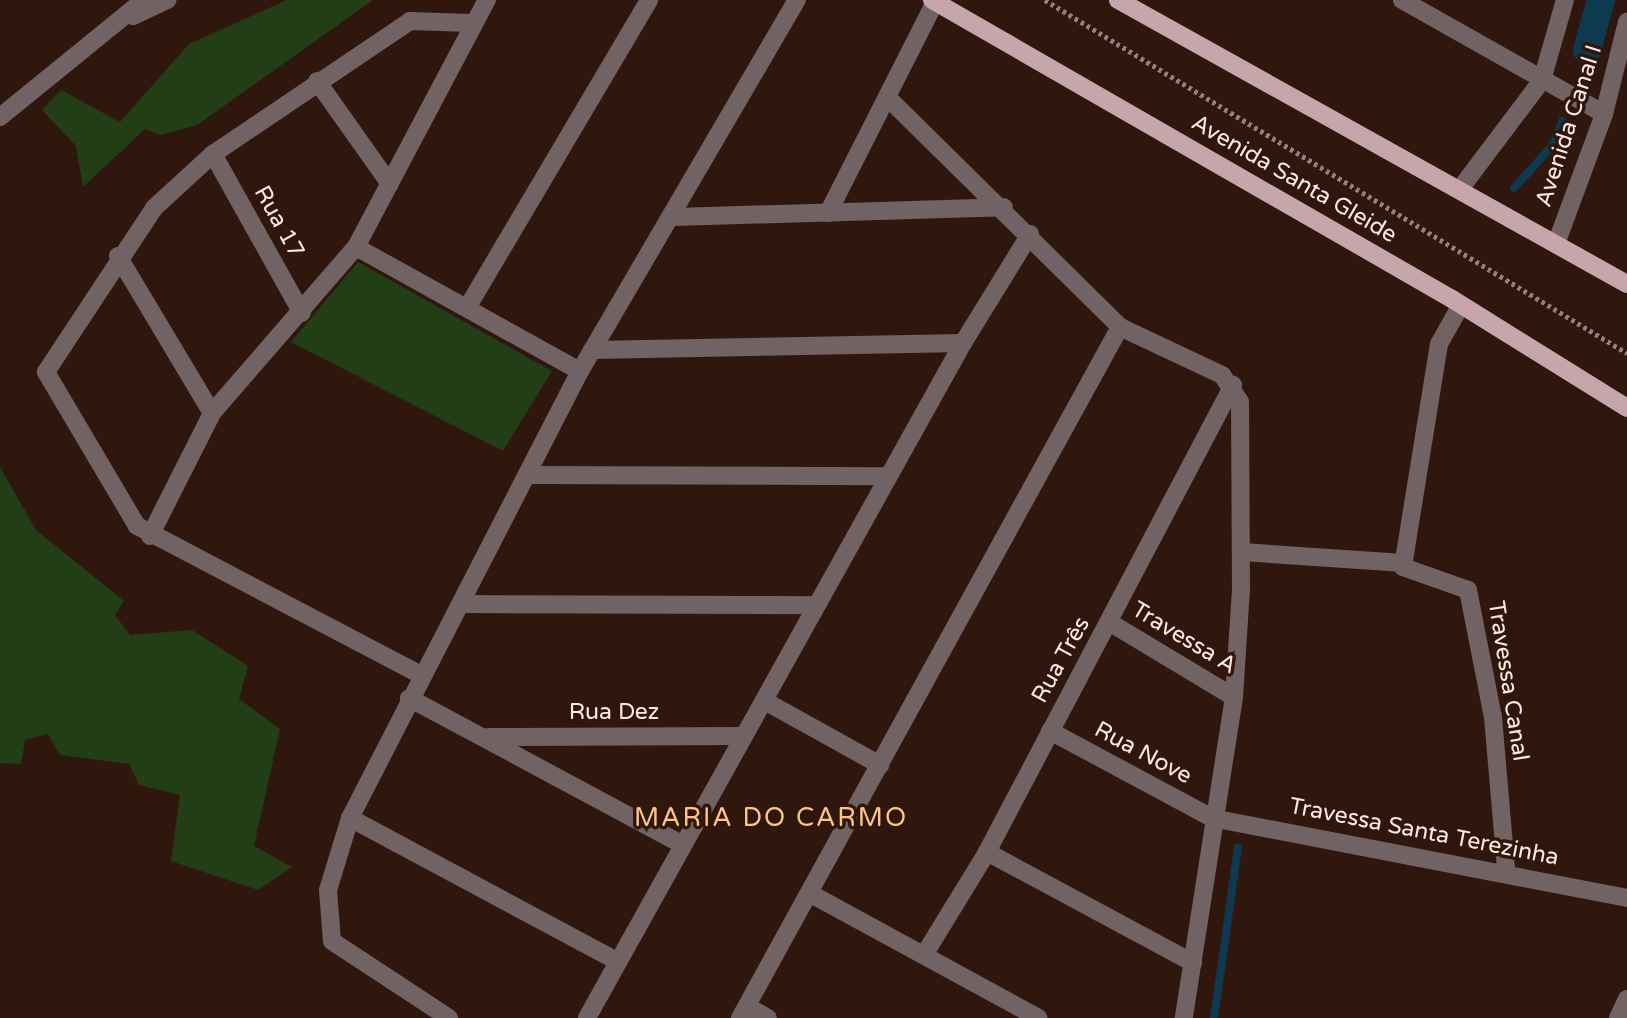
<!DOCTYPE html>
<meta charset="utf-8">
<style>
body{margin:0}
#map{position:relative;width:1627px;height:1018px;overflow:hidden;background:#30170e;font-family:"Varela Round",sans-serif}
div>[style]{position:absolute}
.green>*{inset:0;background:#223e16}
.stream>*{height:8px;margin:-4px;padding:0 4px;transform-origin:4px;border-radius:4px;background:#0e3a4f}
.canal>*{height:28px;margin:-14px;padding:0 14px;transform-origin:14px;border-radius:14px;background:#0e3a4f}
.path>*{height:4.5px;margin-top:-2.25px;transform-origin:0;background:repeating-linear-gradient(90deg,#968079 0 3.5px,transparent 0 7px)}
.street>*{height:18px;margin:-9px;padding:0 9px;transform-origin:9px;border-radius:9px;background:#716264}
.primary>*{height:18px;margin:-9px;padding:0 9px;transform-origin:9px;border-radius:9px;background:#c6a6aa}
span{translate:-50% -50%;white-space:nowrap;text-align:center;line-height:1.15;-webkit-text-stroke:7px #30170e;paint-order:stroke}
.street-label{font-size:23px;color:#fdeae4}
.quarter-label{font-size:26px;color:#fdc588;letter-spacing:2px}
</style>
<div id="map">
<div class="green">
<i style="clip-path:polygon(287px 0,373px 0,197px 125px,160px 135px,145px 129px,83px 187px,76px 146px,42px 110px,61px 90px,120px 122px,189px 44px)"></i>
<i style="clip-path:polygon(358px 262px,552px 371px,503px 451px,291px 342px)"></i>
<i style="clip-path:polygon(0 467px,36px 530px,124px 601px,115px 615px,130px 635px,192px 630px,248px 666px,239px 699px,280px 729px,254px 846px,292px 867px,258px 890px,171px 861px,180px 795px,139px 785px,129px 764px,60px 755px,48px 734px,25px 740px,21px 764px,0 763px)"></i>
</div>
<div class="stream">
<i style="left:1514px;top:188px;width:58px;rotate:-47.8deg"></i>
<i style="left:1553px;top:145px;width:26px;rotate:-69deg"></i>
<i style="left:1214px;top:1018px;width:172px;rotate:-82deg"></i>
</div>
<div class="canal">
<i style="left:1587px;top:50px;width:52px;rotate:-74.4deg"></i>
</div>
<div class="path">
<i style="left:1045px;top:0;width:681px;rotate:31.24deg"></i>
</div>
<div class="street">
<i style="left:1402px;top:0;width:232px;rotate:29.4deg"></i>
<i style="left:133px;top:16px;width:38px;rotate:-25deg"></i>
<i style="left:317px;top:81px;width:126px;rotate:54.7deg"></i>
<i style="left:887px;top:97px;width:327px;rotate:44.6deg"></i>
<i style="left:1120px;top:327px;width:113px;rotate:25.2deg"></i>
<i style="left:1222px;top:375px;width:32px;rotate:56deg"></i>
<i style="left:1240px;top:402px;width:187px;rotate:89.7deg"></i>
<i style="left:1241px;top:589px;width:108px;rotate:93.7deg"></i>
<i style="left:1234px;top:697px;width:325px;rotate:98.9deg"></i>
<i style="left:0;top:117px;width:186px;rotate:-39.1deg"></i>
<i style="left:213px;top:154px;width:182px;rotate:60.8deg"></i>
<i style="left:1460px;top:189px;width:136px;rotate:-53deg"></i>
<i style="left:1542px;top:80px;width:83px;rotate:-74deg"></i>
<i style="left:828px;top:213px;width:237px;rotate:-63.1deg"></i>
<i style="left:674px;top:217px;width:330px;rotate:-1.7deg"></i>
<i style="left:1556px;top:244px;width:139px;rotate:-69.7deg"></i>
<i style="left:1604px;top:114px;width:95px;rotate:-76deg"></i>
<i style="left:356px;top:247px;width:256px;rotate:29deg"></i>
<i style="left:118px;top:256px;width:183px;rotate:59.1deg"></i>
<i style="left:1461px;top:305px;width:45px;rotate:119.4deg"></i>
<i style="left:1439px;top:344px;width:226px;rotate:99.2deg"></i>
<i style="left:1403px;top:567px;width:69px;rotate:19.5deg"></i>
<i style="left:1468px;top:590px;width:129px;rotate:78.9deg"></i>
<i style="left:1493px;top:717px;width:154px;rotate:85.1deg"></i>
<i style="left:467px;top:308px;width:358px;rotate:-59.4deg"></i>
<i style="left:592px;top:350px;width:371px;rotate:-1.1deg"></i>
<i style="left:529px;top:475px;width:359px;rotate:0.2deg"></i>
<i style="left:150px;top:536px;width:138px;rotate:-63.2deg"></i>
<i style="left:212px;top:413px;width:220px;rotate:-49.1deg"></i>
<i style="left:356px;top:247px;width:280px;rotate:-62.1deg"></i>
<i style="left:1242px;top:552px;width:162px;rotate:3.9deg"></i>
<i style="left:461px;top:604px;width:355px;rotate:0.2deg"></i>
<i style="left:1109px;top:622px;width:146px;rotate:31deg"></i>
<i style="left:421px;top:675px;width:321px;rotate:-152.3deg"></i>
<i style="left:137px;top:526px;width:179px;rotate:-120.6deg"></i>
<i style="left:46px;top:372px;width:196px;rotate:-56.6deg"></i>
<i style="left:154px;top:208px;width:80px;rotate:-42.5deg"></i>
<i style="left:213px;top:154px;width:238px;rotate:-34deg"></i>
<i style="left:410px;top:21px;width:61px;rotate:1.9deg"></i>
<i style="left:409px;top:698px;width:311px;rotate:28.2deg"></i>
<i style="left:765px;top:701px;width:132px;rotate:29.1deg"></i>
<i style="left:1050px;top:731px;width:184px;rotate:28.2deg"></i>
<i style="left:1212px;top:818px;width:423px;rotate:10.9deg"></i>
<i style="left:488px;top:737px;width:256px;rotate:-0.2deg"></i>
<i style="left:350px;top:818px;width:303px;rotate:28.2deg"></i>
<i style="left:987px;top:852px;width:234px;rotate:28.3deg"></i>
<i style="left:811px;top:894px;width:259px;rotate:28.6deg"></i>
<i style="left:924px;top:955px;width:121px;rotate:-58.5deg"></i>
<i style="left:987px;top:852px;width:528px;rotate:-62.22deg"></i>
<i style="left:747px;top:1006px;width:24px;rotate:30deg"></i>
<i style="left:449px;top:1018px;width:140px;rotate:-146.7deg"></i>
<i style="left:332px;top:941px;width:51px;rotate:-94.5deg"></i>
<i style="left:328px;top:890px;width:75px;rotate:-73deg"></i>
<i style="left:350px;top:818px;width:503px;rotate:-62.77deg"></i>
<i style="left:580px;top:371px;width:430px;rotate:-59.7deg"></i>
<i style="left:587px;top:1018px;width:773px;rotate:-60.88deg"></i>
<i style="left:963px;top:343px;width:128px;rotate:-58.4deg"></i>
<i style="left:740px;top:1018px;width:789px;rotate:-61.19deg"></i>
<i style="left:1618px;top:1018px;width:21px;rotate:-65deg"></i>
</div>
<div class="primary">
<i style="left:932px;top:0;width:600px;rotate:29.9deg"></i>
<i style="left:1452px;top:299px;width:206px;rotate:31.9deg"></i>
<i style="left:1118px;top:0;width:583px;rotate:29.16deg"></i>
</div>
<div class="street-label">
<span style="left:1569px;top:126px;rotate:-72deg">Avenida Canal I</span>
<span style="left:1294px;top:179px;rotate:30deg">Avenida Santa Gleide</span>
<span style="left:279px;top:222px;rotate:61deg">Rua 17</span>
<span style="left:1184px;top:638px;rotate:31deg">Travessa A</span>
<span style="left:1061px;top:660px;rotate:-61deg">Rua Três</span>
<span style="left:1508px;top:681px;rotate:81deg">Travessa Canal</span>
<span style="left:614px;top:712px">Rua Dez</span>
<span style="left:1143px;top:753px;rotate:28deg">Rua Nove</span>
<span style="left:1424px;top:832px;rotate:11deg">Travessa Santa Terezinha</span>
</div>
<div class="quarter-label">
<span style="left:771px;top:818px">MARIA DO CARMO</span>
</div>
</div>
